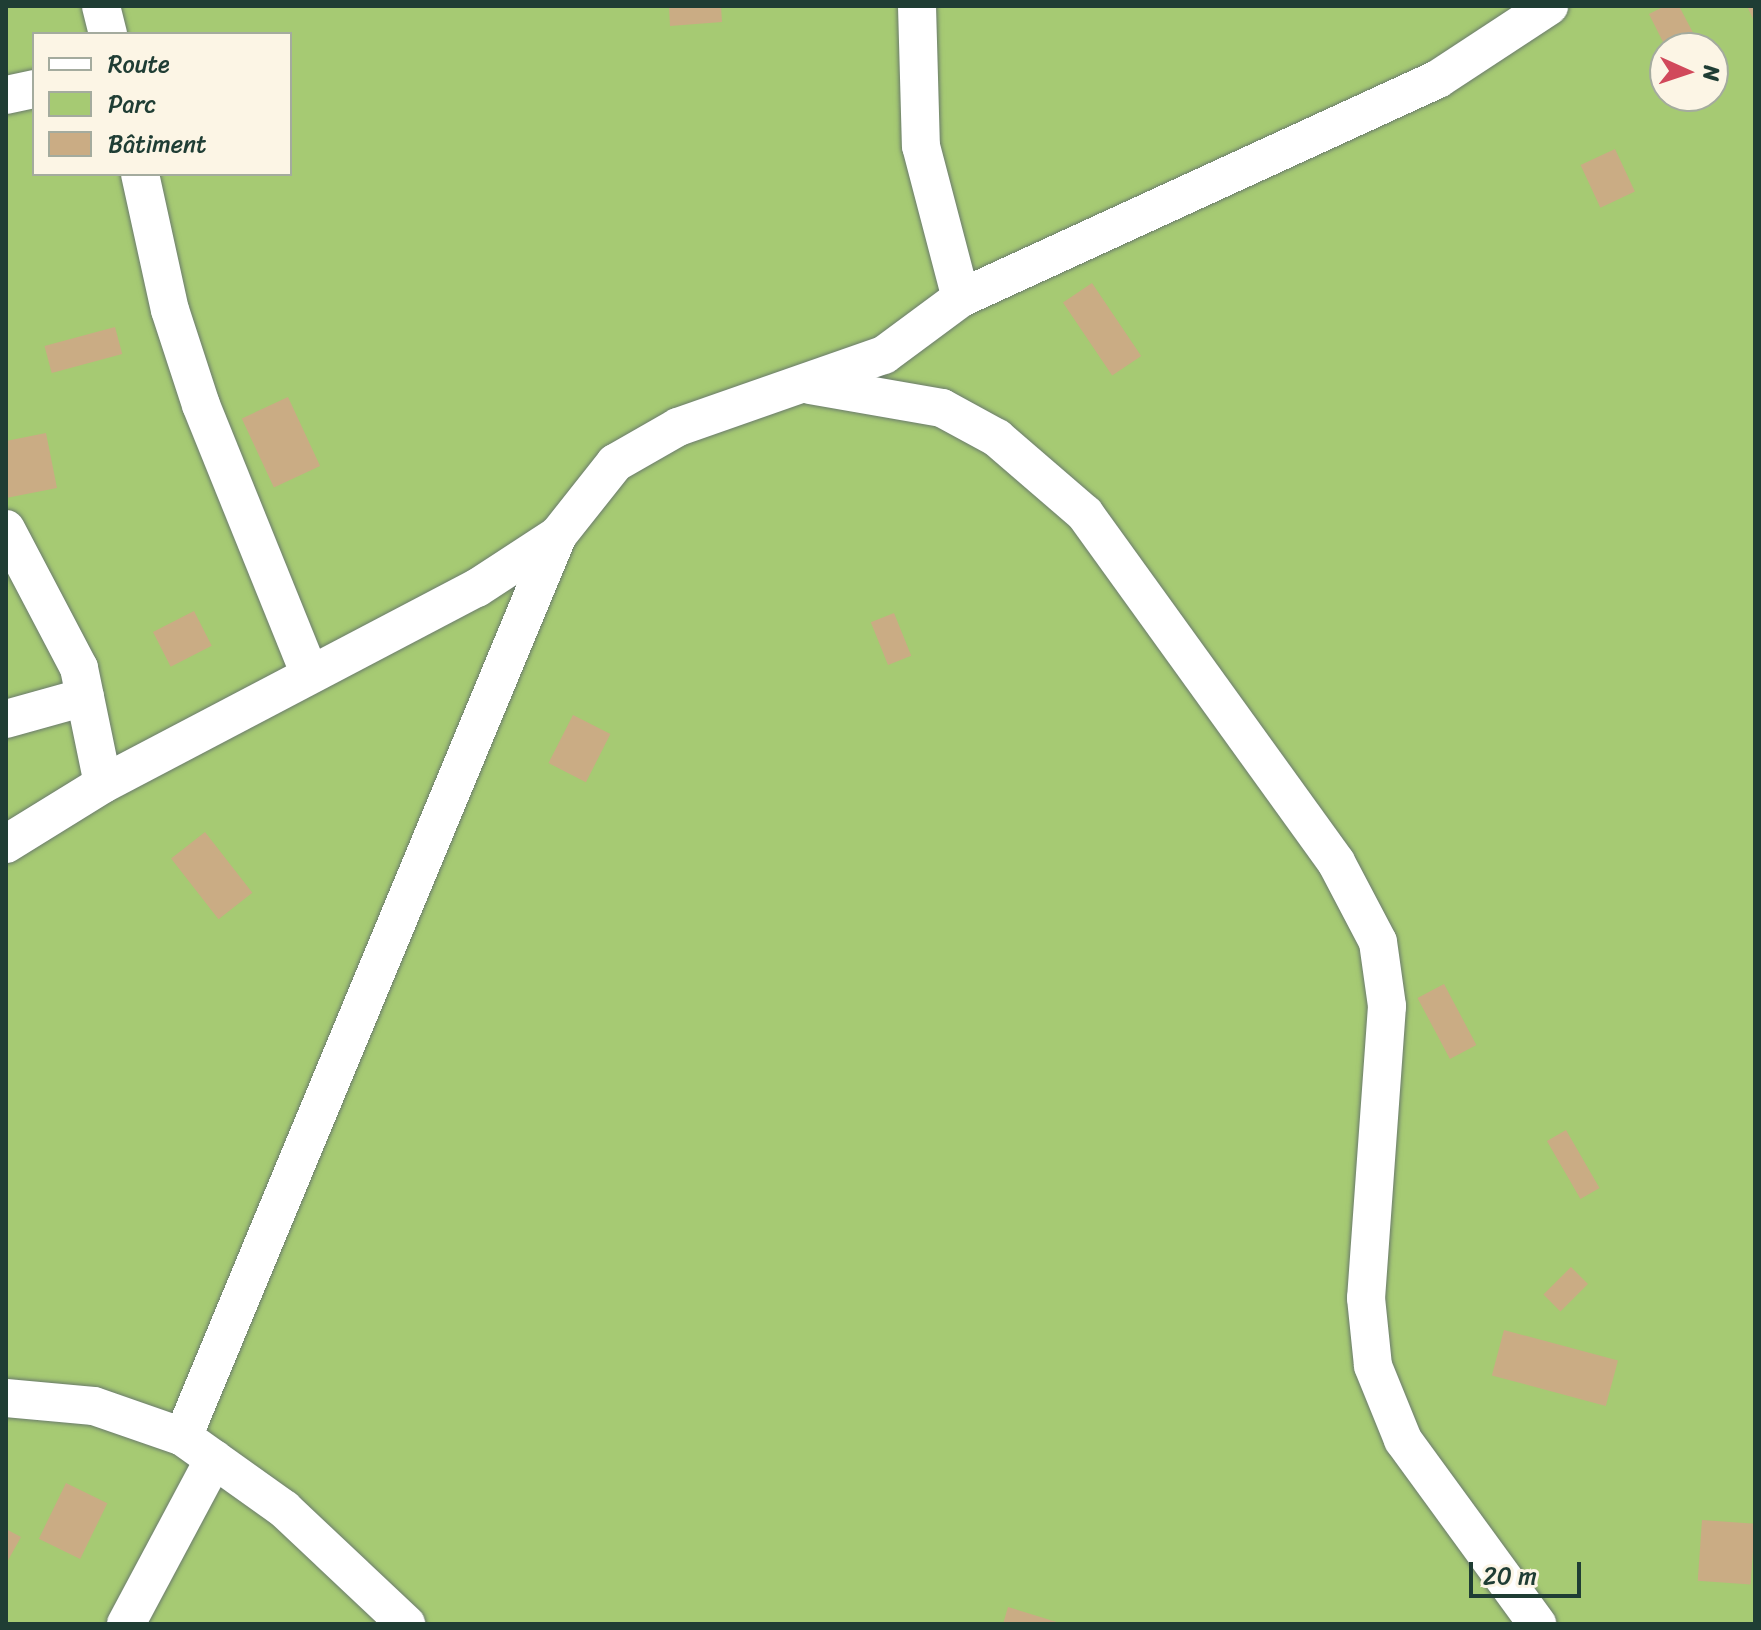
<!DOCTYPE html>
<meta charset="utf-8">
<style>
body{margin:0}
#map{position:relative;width:1761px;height:1630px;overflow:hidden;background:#f6ebd3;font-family:Sriracha,sans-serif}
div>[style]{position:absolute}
.green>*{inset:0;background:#a6ca73}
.building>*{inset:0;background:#caac84;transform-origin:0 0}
.roads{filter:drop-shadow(0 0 2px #6a7a6c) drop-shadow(0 0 2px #6a7a6c)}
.street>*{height:38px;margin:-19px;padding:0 19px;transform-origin:19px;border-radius:19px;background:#fff}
span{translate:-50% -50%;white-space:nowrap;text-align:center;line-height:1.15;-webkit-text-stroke:8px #fcf5e5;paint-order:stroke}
.frame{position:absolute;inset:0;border:8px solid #1f3d34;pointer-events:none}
.legend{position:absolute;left:32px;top:32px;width:260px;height:144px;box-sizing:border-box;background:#fcf5e5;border:2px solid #a4ab9e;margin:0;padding:10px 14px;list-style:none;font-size:24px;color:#1f3d34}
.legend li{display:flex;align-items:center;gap:16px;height:40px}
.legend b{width:40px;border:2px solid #a4ab9e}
.north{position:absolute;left:1649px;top:32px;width:80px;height:80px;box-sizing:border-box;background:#fcf5e5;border:2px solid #a4ab9e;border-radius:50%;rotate:93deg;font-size:22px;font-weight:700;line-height:32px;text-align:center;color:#1f3d34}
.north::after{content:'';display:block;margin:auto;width:28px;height:36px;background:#d1495b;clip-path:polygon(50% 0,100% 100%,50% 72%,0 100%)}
.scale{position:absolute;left:1469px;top:1562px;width:112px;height:36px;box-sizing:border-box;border:4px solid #1f3d34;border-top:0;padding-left:10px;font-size:24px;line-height:28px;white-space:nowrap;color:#1f3d34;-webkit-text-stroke:6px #fcf5e5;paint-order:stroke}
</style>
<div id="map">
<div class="green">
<i style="clip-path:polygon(evenodd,6px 6px,1755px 6px,1755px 1624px,6px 1624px,6px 6px,34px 34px,290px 34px,290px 174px,34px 174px,34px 34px,6px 6px,1665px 48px,1713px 48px,1713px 96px,1665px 96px,1665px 48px)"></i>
</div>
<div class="building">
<i style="clip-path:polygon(669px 6px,721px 6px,722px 22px,670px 26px)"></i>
<i style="clip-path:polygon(1665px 6px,1679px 6px,1701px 48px,1666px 48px,1649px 14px)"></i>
<i style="clip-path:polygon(1747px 6px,1755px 6px,1755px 23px)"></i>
<i style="left:1615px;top:149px;width:47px;height:38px;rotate:65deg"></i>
<i style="left:1092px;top:283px;width:88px;height:35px;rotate:56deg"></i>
<i style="left:115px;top:327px;width:28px;height:73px;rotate:75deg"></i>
<i style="left:288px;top:397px;width:76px;height:51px;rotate:65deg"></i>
<i style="clip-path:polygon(46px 433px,57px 488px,6px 498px,6px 441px)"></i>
<i style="left:194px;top:611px;width:39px;height:46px;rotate:63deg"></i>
<i style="left:894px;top:613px;width:46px;height:25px;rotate:68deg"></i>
<i style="left:573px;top:715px;width:42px;height:54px;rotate:27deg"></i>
<i style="left:205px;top:832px;width:77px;height:43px;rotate:52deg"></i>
<i style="left:1444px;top:984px;width:69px;height:30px;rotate:62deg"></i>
<i style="left:1566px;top:1130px;width:67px;height:22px;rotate:60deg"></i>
<i style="left:1571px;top:1267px;width:24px;height:39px;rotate:45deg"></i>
<i style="left:1504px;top:1330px;width:118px;height:47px;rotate:15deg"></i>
<i style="left:66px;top:1483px;width:46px;height:62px;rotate:26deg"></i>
<i style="left:1702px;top:1520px;width:53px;height:61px;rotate:4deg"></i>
<i style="clip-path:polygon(6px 1529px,21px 1537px,6px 1564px)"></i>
<i style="clip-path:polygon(1008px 1607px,1060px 1623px,1060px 1624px,1003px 1624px)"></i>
</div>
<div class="roads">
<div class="street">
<i style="left:101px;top:6px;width:29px;rotate:76deg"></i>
<i style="left:917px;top:6px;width:140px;rotate:88.4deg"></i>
<i style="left:921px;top:146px;width:157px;rotate:75.3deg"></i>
<i style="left:6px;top:95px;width:29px;rotate:-12deg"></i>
<i style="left:140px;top:174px;width:139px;rotate:77.6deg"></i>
<i style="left:170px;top:310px;width:100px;rotate:71.9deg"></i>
<i style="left:201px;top:405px;width:288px;rotate:68deg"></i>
<i style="left:810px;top:385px;width:134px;rotate:9.9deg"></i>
<i style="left:942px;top:408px;width:63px;rotate:28.6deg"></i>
<i style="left:997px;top:438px;width:116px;rotate:40.8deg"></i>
<i style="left:1085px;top:514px;width:429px;rotate:54.2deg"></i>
<i style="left:1336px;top:862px;width:90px;rotate:62.3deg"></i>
<i style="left:1378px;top:942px;width:65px;rotate:82deg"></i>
<i style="left:1387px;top:1006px;width:293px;rotate:94.1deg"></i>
<i style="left:1366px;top:1298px;width:68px;rotate:84.1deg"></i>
<i style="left:1373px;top:1366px;width:80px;rotate:67.9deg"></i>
<i style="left:1403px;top:1440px;width:228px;rotate:53.9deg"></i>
<i style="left:6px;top:529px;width:157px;rotate:62.3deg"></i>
<i style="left:79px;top:668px;width:118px;rotate:78.3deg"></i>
<i style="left:6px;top:719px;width:82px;rotate:-15.6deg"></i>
<i style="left:6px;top:844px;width:114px;rotate:-31.7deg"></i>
<i style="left:103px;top:784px;width:422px;rotate:-27.7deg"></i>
<i style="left:477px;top:588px;width:97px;rotate:-33.2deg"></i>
<i style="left:558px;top:535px;width:92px;rotate:-51.6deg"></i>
<i style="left:615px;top:463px;width:73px;rotate:-29.7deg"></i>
<i style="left:678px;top:427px;width:218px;rotate:-19.3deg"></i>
<i style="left:884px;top:355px;width:96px;rotate:-36.5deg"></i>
<i style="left:961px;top:298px;width:525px;rotate:-24.66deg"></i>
<i style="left:1438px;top:79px;width:133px;rotate:-33.3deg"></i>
<i style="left:6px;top:1398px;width:88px;rotate:5.2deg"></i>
<i style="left:94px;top:1406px;width:94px;rotate:19.2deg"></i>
<i style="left:183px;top:1437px;width:124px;rotate:35.5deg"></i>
<i style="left:284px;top:1509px;width:168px;rotate:43.3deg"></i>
<i style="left:183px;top:1437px;width:977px;rotate:-67.43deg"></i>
<i style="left:126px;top:1624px;width:187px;rotate:-61.9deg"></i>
</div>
</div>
<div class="frame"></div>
<ul class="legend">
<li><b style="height:10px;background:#fff"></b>Route</li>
<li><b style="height:22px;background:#a6ca73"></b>Parc</li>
<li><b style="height:22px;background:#caac84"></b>Bâtiment</li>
</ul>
<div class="north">N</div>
<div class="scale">20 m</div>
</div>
